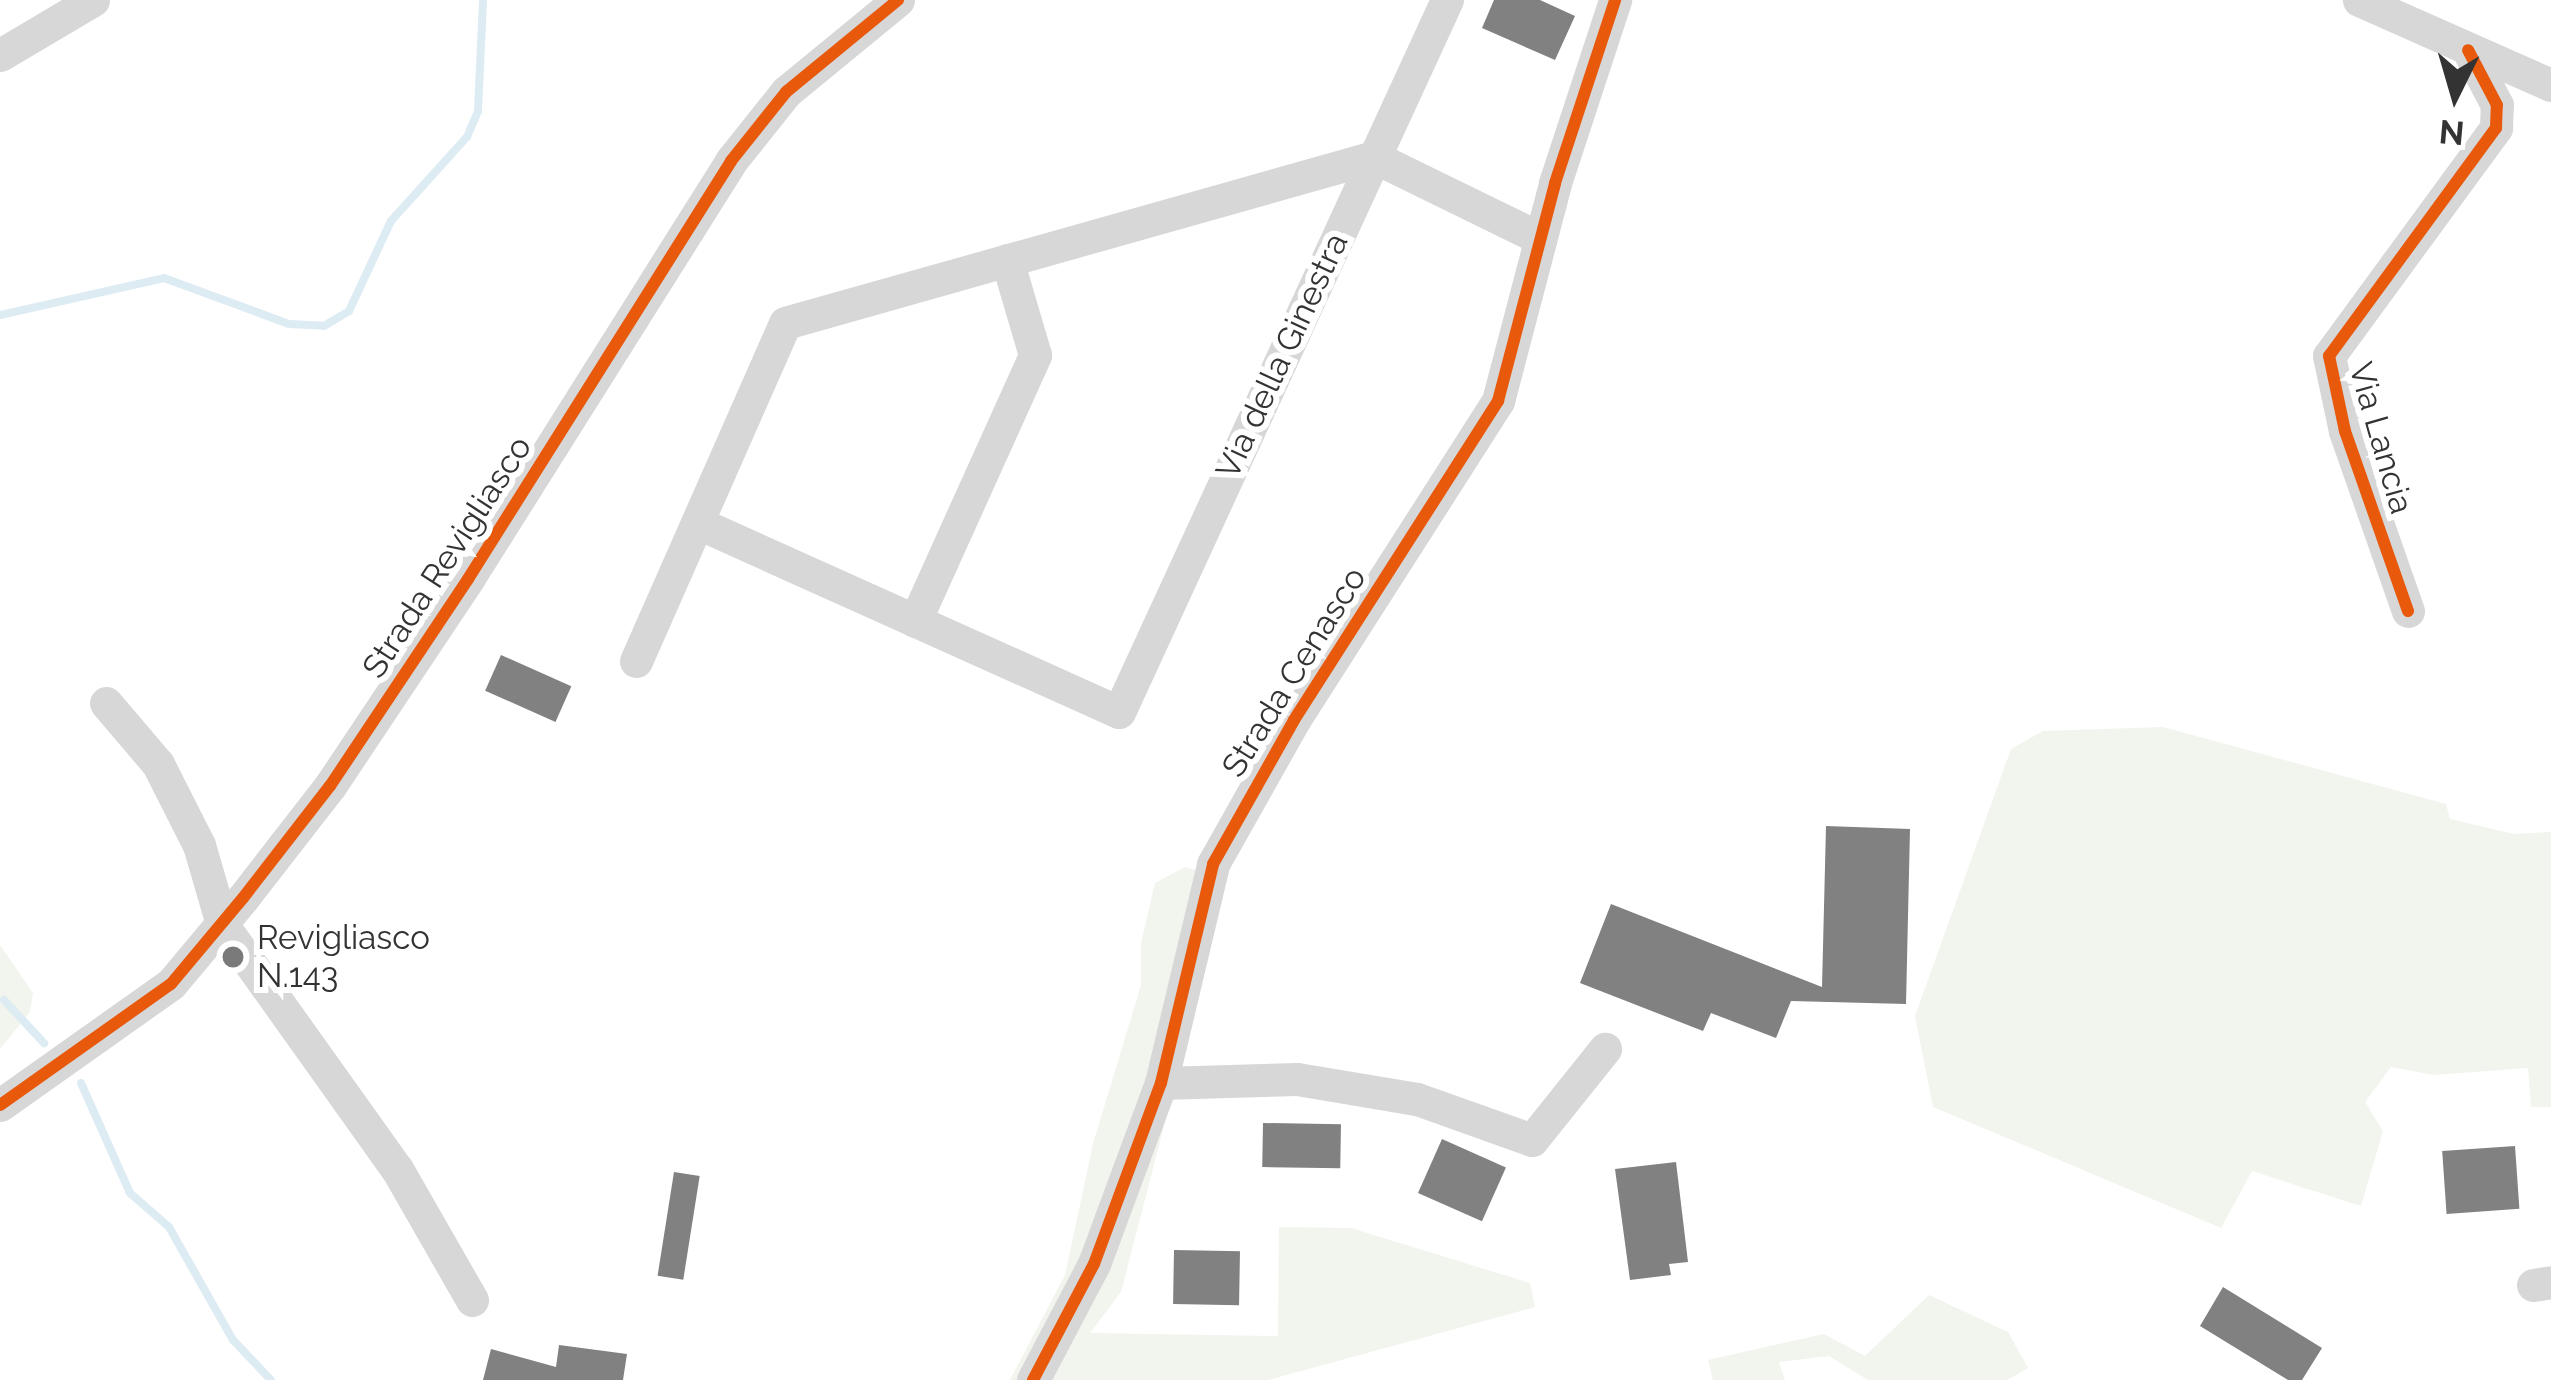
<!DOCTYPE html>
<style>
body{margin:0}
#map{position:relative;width:2551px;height:1380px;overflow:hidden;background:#fff;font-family:Raleway,sans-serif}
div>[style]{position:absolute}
.green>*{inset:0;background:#f1f5ed}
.stream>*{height:8px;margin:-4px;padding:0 4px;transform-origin:4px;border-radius:4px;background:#ddebf3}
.building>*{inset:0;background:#818181;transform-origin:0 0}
.minor>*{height:33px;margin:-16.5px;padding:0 16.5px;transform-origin:16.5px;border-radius:16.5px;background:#d7d7d7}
.cycleway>*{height:12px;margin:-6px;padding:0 6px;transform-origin:6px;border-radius:6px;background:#e8590c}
.dots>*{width:33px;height:33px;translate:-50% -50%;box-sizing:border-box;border:6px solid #fff;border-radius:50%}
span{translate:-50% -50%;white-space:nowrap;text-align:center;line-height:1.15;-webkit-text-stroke:12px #fff;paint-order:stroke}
.street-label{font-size:33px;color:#333}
.poi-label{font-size:33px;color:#333}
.left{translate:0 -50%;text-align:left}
.north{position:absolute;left:2395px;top:36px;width:120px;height:120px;-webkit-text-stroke:9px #fff;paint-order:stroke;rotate:185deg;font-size:33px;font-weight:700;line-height:48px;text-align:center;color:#333}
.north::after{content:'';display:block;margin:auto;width:42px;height:54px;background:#333;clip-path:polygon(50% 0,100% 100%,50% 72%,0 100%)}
</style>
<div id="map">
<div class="green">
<i style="clip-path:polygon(2163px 727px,2446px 804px,2450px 819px,2514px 834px,2551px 832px,2551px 1107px,2531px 1107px,2528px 1068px,2434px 1075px,2391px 1067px,2365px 1102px,2383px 1131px,2361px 1206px,2252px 1171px,2221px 1228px,1933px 1107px,1915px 1016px,2011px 749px,2043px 731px)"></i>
<i style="clip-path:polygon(1185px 867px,1199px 871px,1150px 1082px,1087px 1263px,1025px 1380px,1010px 1380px,1065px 1275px,1093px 1144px,1141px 985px,1141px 943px,1155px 883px)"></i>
<i style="clip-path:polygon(0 945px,33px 993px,30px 1012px,0 1049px)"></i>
<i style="clip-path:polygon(1171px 1099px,1121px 1292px,1090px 1333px,1278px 1336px,1279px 1227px,1351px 1228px,1530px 1283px,1535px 1307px,1268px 1380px,1042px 1380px)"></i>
<i style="clip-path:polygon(1929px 1295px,2008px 1332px,2028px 1368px,2007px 1380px,1868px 1380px,1829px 1356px,1779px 1362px,1785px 1380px,1713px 1380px,1708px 1360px,1824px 1334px,1865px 1356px)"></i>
</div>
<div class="stream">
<i style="left:0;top:315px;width:168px;rotate:-12.7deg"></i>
<i style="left:164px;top:278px;width:133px;rotate:20.2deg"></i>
<i style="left:289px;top:324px;width:35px;rotate:3deg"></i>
<i style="left:324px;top:326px;width:29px;rotate:-31deg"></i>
<i style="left:349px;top:311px;width:99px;rotate:-65deg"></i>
<i style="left:391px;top:221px;width:113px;rotate:-47.9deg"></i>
<i style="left:467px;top:137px;width:28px;rotate:-67deg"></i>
<i style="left:478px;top:111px;width:111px;rotate:-87.4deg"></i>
<i style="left:4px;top:1000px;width:59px;rotate:47.1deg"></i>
<i style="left:81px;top:1083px;width:120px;rotate:66deg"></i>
<i style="left:130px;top:1193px;width:52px;rotate:41.1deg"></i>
<i style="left:169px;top:1227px;width:130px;rotate:60.5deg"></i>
<i style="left:233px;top:1340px;width:55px;rotate:46.5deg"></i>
</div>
<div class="building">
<i style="clip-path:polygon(1494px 0,1540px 0,1575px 16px,1555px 60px,1482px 28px)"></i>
<i style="left:501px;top:655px;width:77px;height:39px;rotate:24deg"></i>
<i style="clip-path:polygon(1826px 826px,1910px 829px,1906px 1004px,1791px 1001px,1776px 1038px,1711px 1013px,1703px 1031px,1580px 983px,1611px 904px,1822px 987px)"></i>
<i style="left:1263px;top:1123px;width:78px;height:44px;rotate:1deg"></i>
<i style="left:1442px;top:1139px;width:70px;height:59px;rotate:24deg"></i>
<i style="left:2515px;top:1146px;width:63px;height:73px;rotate:86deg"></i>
<i style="clip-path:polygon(1676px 1162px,1688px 1262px,1669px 1264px,1671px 1275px,1630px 1280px,1615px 1169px)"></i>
<i style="left:674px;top:1172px;width:26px;height:105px;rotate:9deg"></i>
<i style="left:1174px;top:1250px;width:66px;height:54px;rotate:1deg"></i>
<i style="clip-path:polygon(2223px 1287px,2322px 1348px,2302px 1380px,2288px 1380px,2200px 1326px)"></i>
<i style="clip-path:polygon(559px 1345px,627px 1354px,623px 1380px,483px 1380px,491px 1349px,556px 1367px)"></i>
</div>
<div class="minor">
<i style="left:2359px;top:0;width:210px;rotate:23.9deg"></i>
<i style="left:0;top:55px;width:108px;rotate:-30.6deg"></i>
<i style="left:698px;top:523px;width:461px;rotate:24.2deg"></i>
<i style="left:1119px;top:712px;width:784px;rotate:-65.27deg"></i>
<i style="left:2408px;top:611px;width:191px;rotate:-109.3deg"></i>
<i style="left:2345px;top:431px;width:77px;rotate:-102deg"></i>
<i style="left:2329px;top:356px;width:283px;rotate:-53.8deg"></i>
<i style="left:2496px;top:128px;width:23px;rotate:-88deg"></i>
<i style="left:2497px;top:105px;width:62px;rotate:-117.8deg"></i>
<i style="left:915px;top:621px;width:292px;rotate:-65.7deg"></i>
<i style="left:1035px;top:355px;width:99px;rotate:-106.4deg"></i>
<i style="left:636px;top:661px;width:369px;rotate:-66.2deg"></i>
<i style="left:785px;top:323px;width:612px;rotate:-15.74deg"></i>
<i style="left:1374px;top:157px;width:184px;rotate:26.1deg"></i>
<i style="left:106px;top:703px;width:80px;rotate:49.6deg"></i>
<i style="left:158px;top:764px;width:91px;rotate:63.2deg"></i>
<i style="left:199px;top:845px;width:82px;rotate:73.8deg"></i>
<i style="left:222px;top:924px;width:301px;rotate:54.5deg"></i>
<i style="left:397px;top:1169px;width:151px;rotate:60.2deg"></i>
<i style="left:1161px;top:1083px;width:136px;rotate:-1.7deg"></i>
<i style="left:1297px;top:1079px;width:122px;rotate:9.5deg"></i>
<i style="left:1417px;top:1099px;width:122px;rotate:19.6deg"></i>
<i style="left:1532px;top:1140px;width:117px;rotate:-51.3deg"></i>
<i style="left:0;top:1105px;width:209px;rotate:-35.3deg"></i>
<i style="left:171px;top:984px;width:112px;rotate:-50.1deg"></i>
<i style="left:243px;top:898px;width:142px;rotate:-52.2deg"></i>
<i style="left:330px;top:786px;width:249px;rotate:-56.3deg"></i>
<i style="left:468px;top:579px;width:494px;rotate:-57.8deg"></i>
<i style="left:731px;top:161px;width:88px;rotate:-51.4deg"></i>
<i style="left:786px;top:92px;width:145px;rotate:-39.4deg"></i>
<i style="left:2533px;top:1285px;width:18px;rotate:-9deg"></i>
<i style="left:1033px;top:1380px;width:131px;rotate:-62.3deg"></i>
<i style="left:1094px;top:1264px;width:193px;rotate:-69.7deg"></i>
<i style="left:1161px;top:1083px;width:225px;rotate:-76.6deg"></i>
<i style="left:1213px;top:864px;width:165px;rotate:-60.6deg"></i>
<i style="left:1294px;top:720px;width:379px;rotate:-57.4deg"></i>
<i style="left:1498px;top:401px;width:225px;rotate:-75.3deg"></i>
<i style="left:1555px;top:183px;width:193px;rotate:-71.8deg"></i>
</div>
<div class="cycleway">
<i style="left:2408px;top:611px;width:191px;rotate:-109.3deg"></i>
<i style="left:2345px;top:431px;width:77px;rotate:-102deg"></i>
<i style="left:2329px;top:356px;width:283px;rotate:-53.8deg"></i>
<i style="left:2496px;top:128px;width:23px;rotate:-88deg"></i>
<i style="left:2497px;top:105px;width:62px;rotate:-117.8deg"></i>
<i style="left:0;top:1105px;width:209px;rotate:-35.3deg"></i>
<i style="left:171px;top:984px;width:112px;rotate:-50.1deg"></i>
<i style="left:243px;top:898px;width:142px;rotate:-52.2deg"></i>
<i style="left:330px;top:786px;width:249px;rotate:-56.3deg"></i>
<i style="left:468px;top:579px;width:494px;rotate:-57.8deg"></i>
<i style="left:731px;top:161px;width:88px;rotate:-51.4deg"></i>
<i style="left:786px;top:92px;width:145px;rotate:-39.4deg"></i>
<i style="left:1033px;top:1380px;width:131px;rotate:-62.3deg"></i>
<i style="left:1094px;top:1264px;width:193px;rotate:-69.7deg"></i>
<i style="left:1161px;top:1083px;width:225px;rotate:-76.6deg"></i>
<i style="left:1213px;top:864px;width:165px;rotate:-60.6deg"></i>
<i style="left:1294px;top:720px;width:379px;rotate:-57.4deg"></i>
<i style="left:1498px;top:401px;width:225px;rotate:-75.3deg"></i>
<i style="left:1555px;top:183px;width:193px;rotate:-71.8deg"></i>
</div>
<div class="dots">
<i style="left:233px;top:957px;background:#7a7a7a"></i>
</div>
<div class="street-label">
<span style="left:1282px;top:356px;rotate:-65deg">Via della Ginestra</span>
<span style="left:2381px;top:438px;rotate:74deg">Via Lancia</span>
<span style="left:447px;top:557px;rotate:-57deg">Strada Revigliasco</span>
<span style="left:1294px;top:672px;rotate:-58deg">Strada Cenasco</span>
</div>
<div class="poi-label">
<span class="left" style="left:257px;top:957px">Revigliasco<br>N.143</span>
</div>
<div class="north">N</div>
</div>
